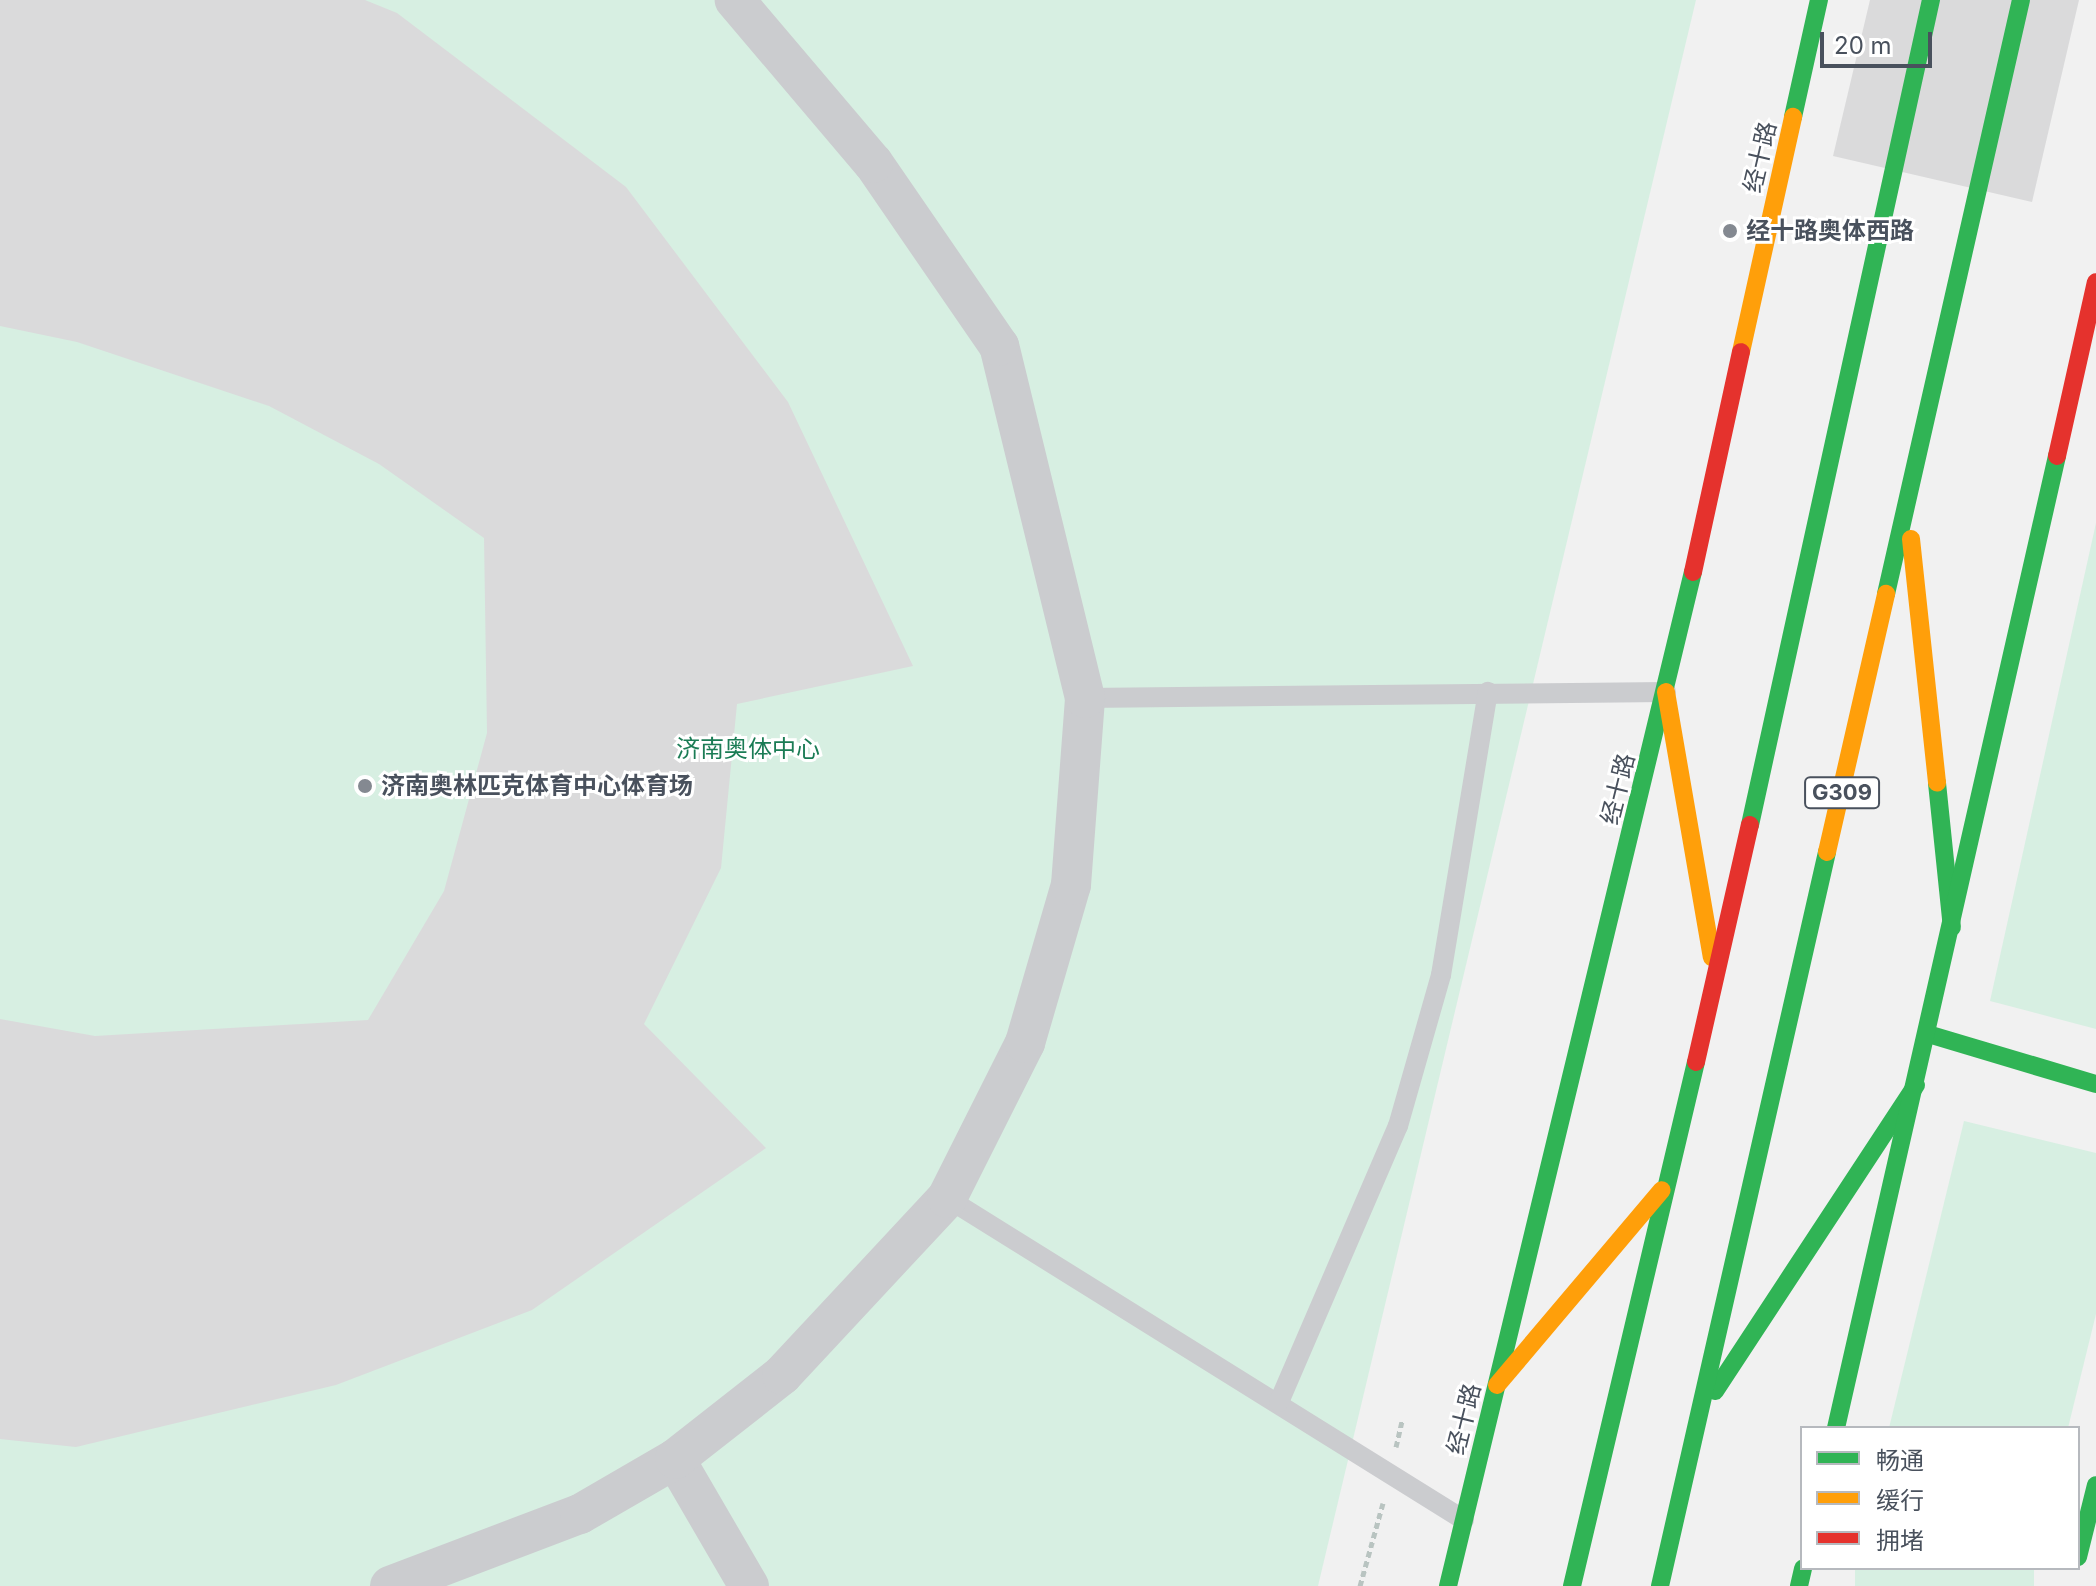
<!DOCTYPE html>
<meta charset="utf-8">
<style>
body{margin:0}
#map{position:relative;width:2096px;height:1586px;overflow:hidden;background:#f1f1f1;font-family:Inter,"Noto Sans SC",sans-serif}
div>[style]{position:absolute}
.green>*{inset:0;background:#d7efe2;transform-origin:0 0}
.building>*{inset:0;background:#dadadb}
.path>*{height:5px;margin-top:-2.5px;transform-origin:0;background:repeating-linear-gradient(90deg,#b9c4c1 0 6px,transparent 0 10px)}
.lane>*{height:20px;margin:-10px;padding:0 10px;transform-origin:10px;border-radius:10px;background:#cbcccf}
.street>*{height:40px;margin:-20px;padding:0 20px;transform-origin:20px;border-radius:20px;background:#cbcccf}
.fast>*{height:18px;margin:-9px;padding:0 9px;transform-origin:9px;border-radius:9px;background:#30b455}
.slow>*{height:18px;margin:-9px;padding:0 9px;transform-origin:9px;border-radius:9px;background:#ff9f0a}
.jam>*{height:18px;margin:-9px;padding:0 9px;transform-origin:9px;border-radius:9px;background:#e5322d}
.dots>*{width:22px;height:22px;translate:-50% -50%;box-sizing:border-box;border:4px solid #fff;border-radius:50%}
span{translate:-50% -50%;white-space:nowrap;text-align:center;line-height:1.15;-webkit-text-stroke:6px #fff;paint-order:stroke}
.shield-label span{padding:2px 6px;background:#fff;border:2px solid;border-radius:6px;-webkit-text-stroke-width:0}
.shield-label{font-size:22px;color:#49515d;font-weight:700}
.street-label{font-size:24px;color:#49515d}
.poi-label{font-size:24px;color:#49515d;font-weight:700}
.left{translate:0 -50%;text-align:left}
.park-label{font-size:24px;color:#1b7c55}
.legend{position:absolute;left:1800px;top:1426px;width:280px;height:144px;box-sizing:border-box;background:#fff;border:2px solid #b6b9be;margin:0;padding:10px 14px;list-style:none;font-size:24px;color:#49515d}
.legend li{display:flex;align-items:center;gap:16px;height:40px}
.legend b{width:40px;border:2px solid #b6b9be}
.scale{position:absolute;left:1820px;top:32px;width:112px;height:36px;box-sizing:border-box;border:4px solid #49515d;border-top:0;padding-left:10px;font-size:24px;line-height:28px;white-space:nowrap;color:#49515d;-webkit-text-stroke:6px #fff;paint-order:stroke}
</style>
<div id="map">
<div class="green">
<i style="clip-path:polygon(0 0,1696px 0,1318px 1586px,0 1586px)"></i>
<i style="clip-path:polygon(2096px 523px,2096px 1029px,1990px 1001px)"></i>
<i style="clip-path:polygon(1964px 1121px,2096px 1153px,2096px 1314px,2068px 1428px,1889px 1428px)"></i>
<i style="left:1855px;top:1568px;width:179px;height:19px"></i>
</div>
<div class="building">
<i style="clip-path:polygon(0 0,365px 0,397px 13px,626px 187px,788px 402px,913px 666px,737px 704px,721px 868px,644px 1024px,766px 1148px,532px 1310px,336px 1385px,76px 1447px,0 1439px,0 1019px,95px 1036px,368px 1020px,444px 891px,487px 733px,484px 538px,379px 464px,269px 406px,77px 342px,0 326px)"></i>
<i style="clip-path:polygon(1870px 0,2079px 0,2032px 202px,1833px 156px)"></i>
</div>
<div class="path">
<i style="left:1396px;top:1447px;width:28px;rotate:-77deg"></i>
<i style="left:1360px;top:1586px;width:86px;rotate:-74.5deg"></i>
</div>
<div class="lane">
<i style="left:1085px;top:698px;width:581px;rotate:-0.59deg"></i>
<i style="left:947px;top:1198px;width:609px;rotate:31.92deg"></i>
<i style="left:1279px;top:1402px;width:301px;rotate:-66.7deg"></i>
<i style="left:1398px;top:1126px;width:157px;rotate:-74.1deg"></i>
<i style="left:1441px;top:975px;width:287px;rotate:-80.6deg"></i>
</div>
<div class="street">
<i style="left:675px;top:1459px;width:147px;rotate:59.8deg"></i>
<i style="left:390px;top:1586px;width:203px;rotate:-20.8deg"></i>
<i style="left:580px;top:1514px;width:110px;rotate:-30.1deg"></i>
<i style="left:675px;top:1459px;width:136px;rotate:-38.1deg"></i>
<i style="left:782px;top:1375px;width:242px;rotate:-47deg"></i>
<i style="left:947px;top:1198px;width:174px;rotate:-63.3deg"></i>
<i style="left:1025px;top:1043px;width:165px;rotate:-73.8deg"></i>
<i style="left:1071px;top:885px;width:188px;rotate:-85.7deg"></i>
<i style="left:1085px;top:698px;width:362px;rotate:-103.7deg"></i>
<i style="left:999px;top:346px;width:222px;rotate:-124.5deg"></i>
<i style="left:873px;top:163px;width:214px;rotate:-130.3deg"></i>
</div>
<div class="fast">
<i style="left:1793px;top:117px;width:120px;rotate:-77.5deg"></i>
<i style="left:1886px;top:594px;width:609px;rotate:-77.2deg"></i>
<i style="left:1937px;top:783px;width:145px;rotate:84.1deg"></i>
<i style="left:1750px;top:825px;width:845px;rotate:-77.63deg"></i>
<i style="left:1928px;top:1034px;width:175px;rotate:16.6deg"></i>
<i style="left:1715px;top:1391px;width:366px;rotate:-56.7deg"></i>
<i style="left:1836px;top:1428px;width:997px;rotate:-77.19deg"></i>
<i style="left:2078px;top:1557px;width:74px;rotate:-76deg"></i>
<i style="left:1448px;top:1586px;width:1043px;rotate:-76.42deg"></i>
<i style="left:1572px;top:1586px;width:538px;rotate:-76.69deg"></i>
<i style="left:1660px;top:1586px;width:753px;rotate:-77.18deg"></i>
<i style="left:1799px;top:1586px;width:18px;rotate:-77deg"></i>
</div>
<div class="slow">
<i style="left:1741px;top:352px;width:241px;rotate:-77.5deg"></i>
<i style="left:1911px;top:539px;width:245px;rotate:83.9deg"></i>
<i style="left:1666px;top:692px;width:269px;rotate:80.2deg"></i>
<i style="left:1827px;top:852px;width:265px;rotate:-77.1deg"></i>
<i style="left:1497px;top:1385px;width:255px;rotate:-49.8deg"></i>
</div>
<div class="jam">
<i style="left:2057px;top:456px;width:178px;rotate:-77.4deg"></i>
<i style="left:1693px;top:572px;width:225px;rotate:-77.7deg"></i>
<i style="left:1696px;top:1062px;width:243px;rotate:-77.2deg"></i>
</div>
<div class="dots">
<i style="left:1730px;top:231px;background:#848991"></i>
<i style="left:365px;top:786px;background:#848991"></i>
</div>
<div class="shield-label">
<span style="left:1842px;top:793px">G309</span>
</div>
<div class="street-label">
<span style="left:1760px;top:157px;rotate:-77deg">经十路</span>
<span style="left:1618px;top:789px;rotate:-76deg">经十路</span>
<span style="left:1464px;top:1419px;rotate:-76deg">经十路</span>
</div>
<div class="poi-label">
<span class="left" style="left:1746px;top:231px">经十路奥体西路</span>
<span class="left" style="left:381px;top:786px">济南奥林匹克体育中心体育场</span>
</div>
<div class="park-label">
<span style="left:748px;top:749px">济南奥体中心</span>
</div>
<ul class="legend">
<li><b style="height:10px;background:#30b455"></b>畅通</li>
<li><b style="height:10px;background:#ff9f0a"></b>缓行</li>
<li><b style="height:10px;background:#e5322d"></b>拥堵</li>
</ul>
<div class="scale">20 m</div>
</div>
